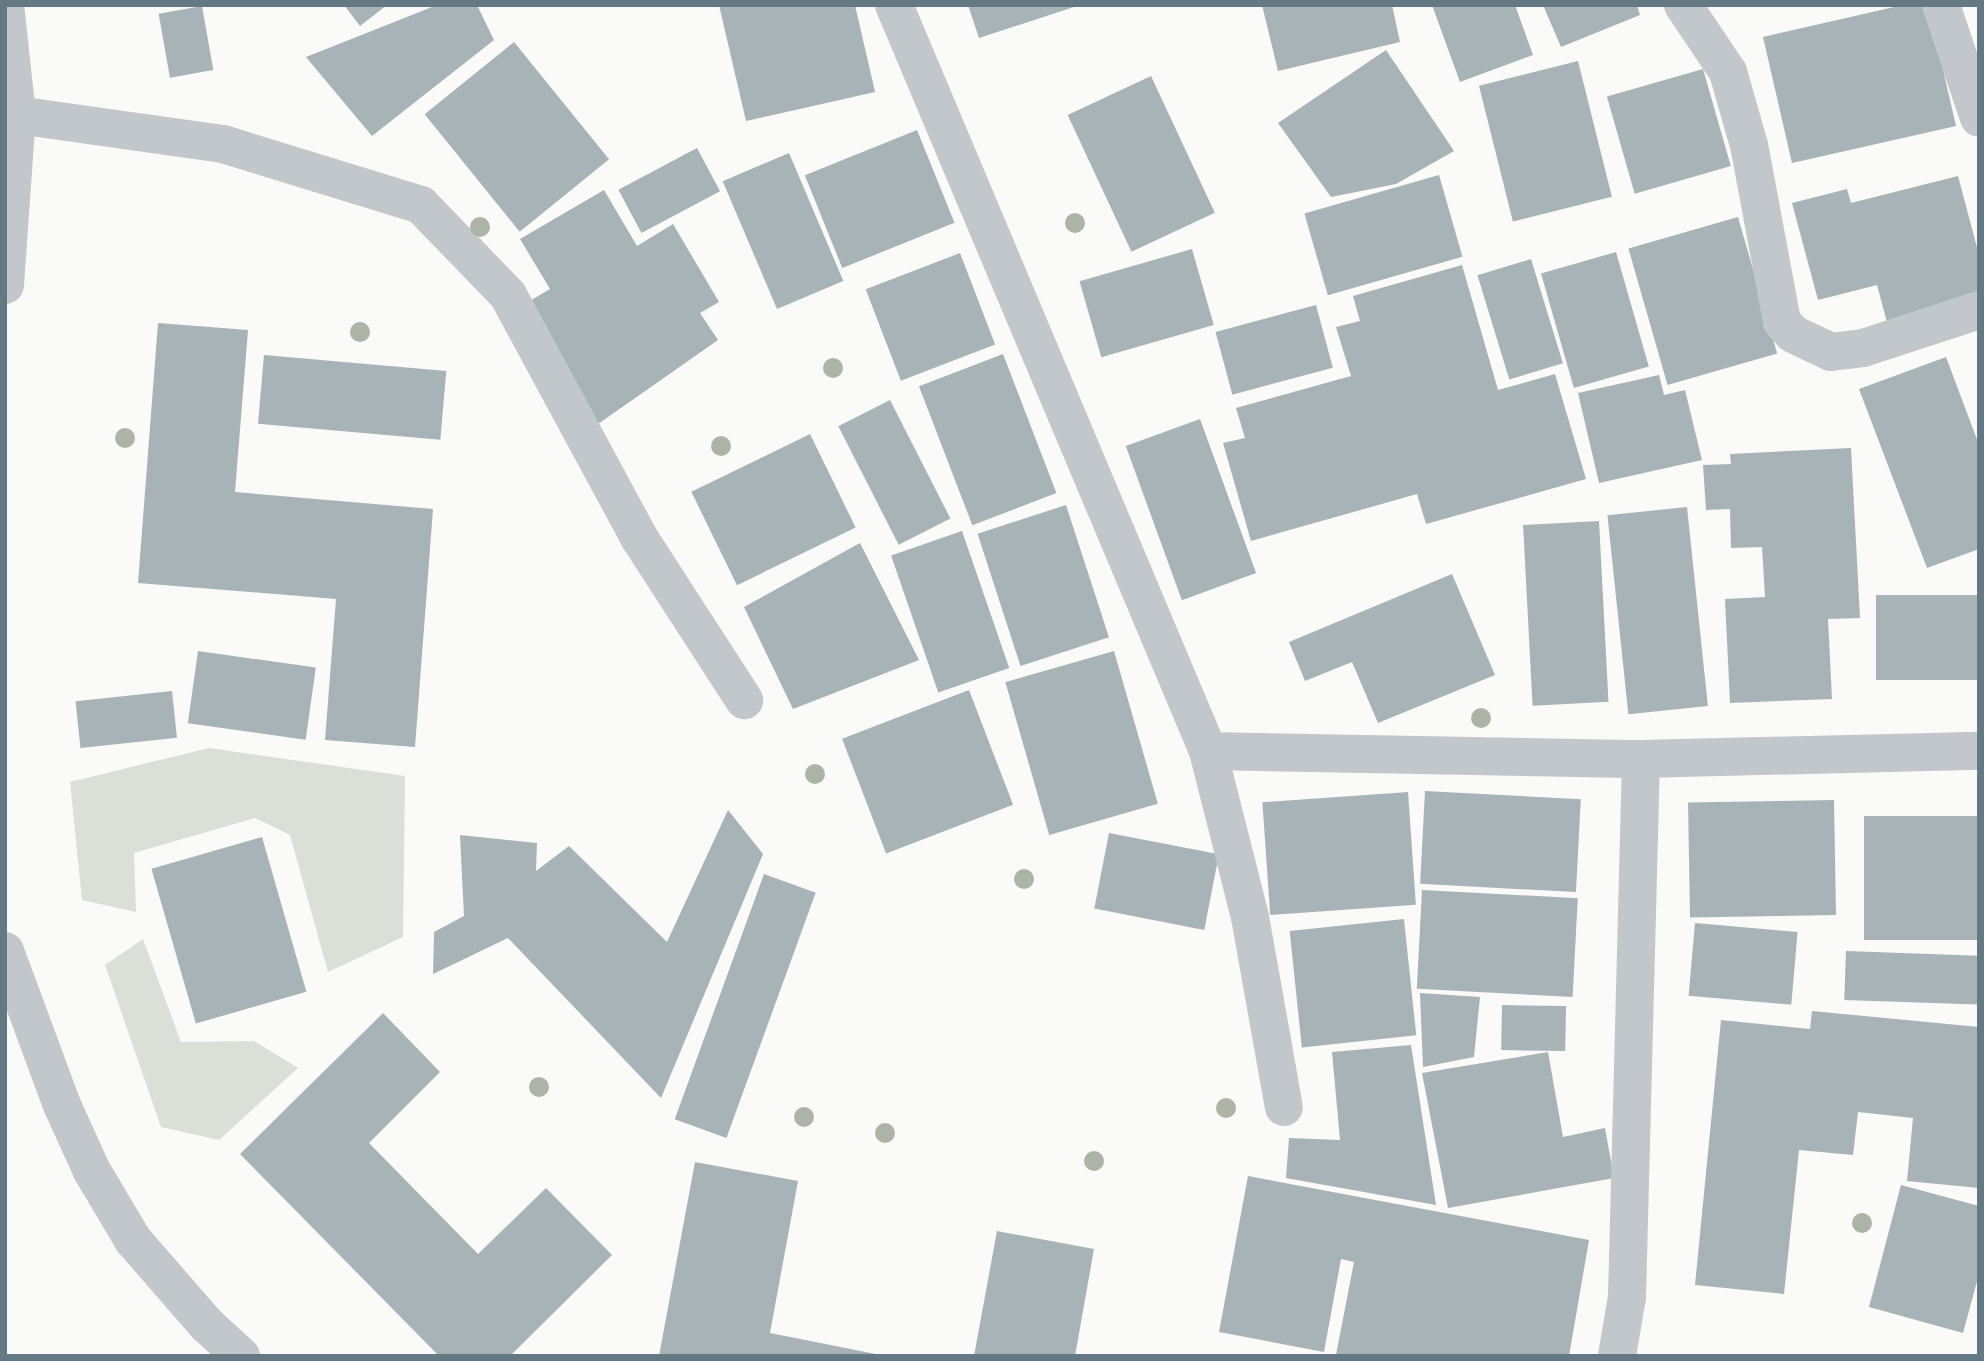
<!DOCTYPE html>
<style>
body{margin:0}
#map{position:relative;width:1984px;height:1361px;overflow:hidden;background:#fafaf8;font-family:"Asap Condensed",sans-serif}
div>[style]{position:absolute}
.green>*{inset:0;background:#dadfd7}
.building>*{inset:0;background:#a7b3b7;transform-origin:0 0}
.minor>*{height:38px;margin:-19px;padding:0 19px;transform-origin:19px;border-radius:19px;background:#c1c7ca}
.trees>*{width:20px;height:20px;margin:-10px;border-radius:50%;background:#abb4a6}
span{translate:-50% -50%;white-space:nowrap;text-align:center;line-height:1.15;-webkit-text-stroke:7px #fff;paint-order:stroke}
.frame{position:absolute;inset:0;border:7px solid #647983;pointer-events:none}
</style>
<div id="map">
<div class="green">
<i style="clip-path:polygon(209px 748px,405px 776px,403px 937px,328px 972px,290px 835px,255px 818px,134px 853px,136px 912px,82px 900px,70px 782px)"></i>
<i style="clip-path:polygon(143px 939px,181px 1042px,254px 1041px,298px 1068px,219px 1140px,161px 1127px,105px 965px)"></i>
</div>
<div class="building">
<i style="clip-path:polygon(344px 5px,387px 5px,360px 26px)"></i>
<i style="clip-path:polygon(437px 5px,477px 5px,494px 40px,372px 136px,306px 57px)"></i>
<i style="clip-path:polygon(719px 5px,855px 5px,875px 92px,746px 121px)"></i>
<i style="clip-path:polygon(968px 5px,1077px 5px,1077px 6px,979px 38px)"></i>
<i style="clip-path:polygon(1262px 5px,1392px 5px,1400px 42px,1278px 71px)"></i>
<i style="clip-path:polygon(1432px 5px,1515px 5px,1533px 55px,1460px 82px)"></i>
<i style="clip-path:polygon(1543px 5px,1637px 5px,1640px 15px,1561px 47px)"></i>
<i style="clip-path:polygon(1903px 5px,1928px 5px,1956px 126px,1792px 163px,1763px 37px)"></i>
<i style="left:202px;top:6px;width:65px;height:44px;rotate:80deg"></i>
<i style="left:514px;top:42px;width:151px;height:115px;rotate:51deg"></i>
<i style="clip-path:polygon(1386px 50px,1454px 151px,1396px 184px,1331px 197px,1278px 123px)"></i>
<i style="left:1578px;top:61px;width:140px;height:102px;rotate:76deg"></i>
<i style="left:1703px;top:69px;width:101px;height:100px;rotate:74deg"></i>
<i style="left:1151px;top:76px;width:151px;height:92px;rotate:65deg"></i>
<i style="left:917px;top:130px;width:100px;height:121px;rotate:68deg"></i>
<i style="left:697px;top:148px;width:49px;height:89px;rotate:62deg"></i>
<i style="left:789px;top:153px;width:139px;height:72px;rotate:67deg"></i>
<i style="left:1439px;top:175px;width:85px;height:140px;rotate:74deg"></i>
<i style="clip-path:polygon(1958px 176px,1979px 255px,1979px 303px,1888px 326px,1877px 285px,1818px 300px,1792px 203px,1847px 189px,1851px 203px)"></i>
<i style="clip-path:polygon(604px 190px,637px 246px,673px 224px,719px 302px,700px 313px,718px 340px,598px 424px,528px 302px,550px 289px,520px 239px)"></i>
<i style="left:1738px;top:217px;width:142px;height:114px;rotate:74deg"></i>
<i style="left:1192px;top:249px;width:79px;height:117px;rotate:74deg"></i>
<i style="left:1616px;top:252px;width:119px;height:78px;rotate:74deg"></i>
<i style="left:960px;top:253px;width:98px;height:101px;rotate:69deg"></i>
<i style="left:1531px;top:259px;width:109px;height:56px;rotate:73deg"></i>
<i style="clip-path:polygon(1462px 265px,1498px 390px,1555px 374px,1586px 479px,1426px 524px,1417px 494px,1251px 541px,1223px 443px,1245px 438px,1236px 408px,1351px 376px,1336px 327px,1360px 321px,1353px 296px)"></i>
<i style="left:1316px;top:305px;width:65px;height:104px;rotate:75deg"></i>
<i style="clip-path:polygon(158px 323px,248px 330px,235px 492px,433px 509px,415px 747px,325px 740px,336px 599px,138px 583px)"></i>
<i style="left:1003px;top:354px;width:149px;height:90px;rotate:69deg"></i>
<i style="left:264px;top:355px;width:183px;height:69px;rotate:5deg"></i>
<i style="clip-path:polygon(1946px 357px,1979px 445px,1979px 549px,1927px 568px,1859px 389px)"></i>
<i style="clip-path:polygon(1659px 375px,1664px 395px,1685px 390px,1702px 460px,1599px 483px,1578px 393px)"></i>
<i style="left:890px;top:400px;width:133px;height:58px;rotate:63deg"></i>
<i style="left:1200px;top:419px;width:164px;height:79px;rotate:70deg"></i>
<i style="left:810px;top:434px;width:104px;height:132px;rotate:64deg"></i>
<i style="clip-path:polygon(1851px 448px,1860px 618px,1828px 619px,1832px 699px,1730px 703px,1725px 599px,1765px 597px,1762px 547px,1731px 548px,1730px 509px,1706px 510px,1703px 465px,1731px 464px,1730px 454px)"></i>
<i style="left:1066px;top:505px;width:139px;height:93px;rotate:72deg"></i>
<i style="left:1687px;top:507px;width:200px;height:80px;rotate:84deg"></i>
<i style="left:1599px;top:521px;width:181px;height:76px;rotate:87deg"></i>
<i style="left:962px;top:531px;width:145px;height:75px;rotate:71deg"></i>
<i style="clip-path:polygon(860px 543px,919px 660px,793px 709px,744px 607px)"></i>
<i style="clip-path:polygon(1452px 574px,1495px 675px,1378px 723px,1352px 662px,1305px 681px,1289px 642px)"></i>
<i style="left:1979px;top:595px;width:85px;height:103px;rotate:90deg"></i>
<i style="left:198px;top:651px;width:119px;height:73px;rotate:8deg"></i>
<i style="left:1114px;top:651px;width:159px;height:113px;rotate:74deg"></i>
<i style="left:969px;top:690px;width:123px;height:136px;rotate:69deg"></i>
<i style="left:172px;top:691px;width:47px;height:97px;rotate:84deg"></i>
<i style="left:1425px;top:791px;width:156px;height:93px;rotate:3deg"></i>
<i style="left:1408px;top:792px;width:113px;height:146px;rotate:86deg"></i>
<i style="left:1834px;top:800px;width:115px;height:146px;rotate:89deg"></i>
<i style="clip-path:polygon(728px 810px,763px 854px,661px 1098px,508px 938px,433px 974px,434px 932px,464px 916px,460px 835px,537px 843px,536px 871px,569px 846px,667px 942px)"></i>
<i style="left:1979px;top:816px;width:124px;height:115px;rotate:90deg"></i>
<i style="left:1109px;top:833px;width:112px;height:77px;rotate:11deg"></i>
<i style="left:262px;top:837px;width:161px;height:115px;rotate:74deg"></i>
<i style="left:764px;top:874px;width:55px;height:261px;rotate:20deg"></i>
<i style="left:1422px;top:890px;width:156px;height:99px;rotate:3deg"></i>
<i style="left:1404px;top:919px;width:117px;height:115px;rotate:84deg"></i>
<i style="left:1695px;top:923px;width:103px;height:73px;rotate:5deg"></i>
<i style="left:1846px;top:951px;width:133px;height:49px;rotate:2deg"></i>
<i style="clip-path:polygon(1420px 993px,1480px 997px,1474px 1057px,1423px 1067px)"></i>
<i style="left:1502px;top:1005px;width:64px;height:45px;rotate:1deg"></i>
<i style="clip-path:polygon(1812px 1011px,1979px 1027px,1979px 1188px,1907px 1181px,1913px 1118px,1858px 1112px,1853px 1155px,1799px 1150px,1784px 1294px,1695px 1285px,1721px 1020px,1810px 1029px)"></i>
<i style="clip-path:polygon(383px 1013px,440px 1072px,369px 1143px,478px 1254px,546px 1188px,612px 1255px,510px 1356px,439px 1356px,240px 1154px)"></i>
<i style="clip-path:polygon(1411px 1045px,1436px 1205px,1286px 1178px,1289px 1138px,1340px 1140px,1332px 1052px)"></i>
<i style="clip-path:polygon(1548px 1052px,1563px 1137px,1605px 1128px,1614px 1178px,1448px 1208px,1422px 1073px)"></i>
<i style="clip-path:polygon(695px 1162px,798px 1181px,770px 1333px,886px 1356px,659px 1356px)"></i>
<i style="clip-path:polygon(1248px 1176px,1589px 1240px,1569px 1356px,1336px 1355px,1354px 1262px,1341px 1259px,1324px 1352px,1219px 1332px)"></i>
<i style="clip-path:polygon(1901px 1185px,1979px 1206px,1979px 1274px,1963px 1333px,1869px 1307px)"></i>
<i style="clip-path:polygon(997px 1231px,1094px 1249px,1075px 1356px,974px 1356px)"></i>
</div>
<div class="minor">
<i style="left:894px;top:5px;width:809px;rotate:67.17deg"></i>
<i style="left:1208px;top:751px;width:171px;rotate:75.8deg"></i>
<i style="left:1250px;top:917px;width:193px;rotate:79.9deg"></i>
<i style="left:1683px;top:5px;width:81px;rotate:56.1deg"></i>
<i style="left:1728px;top:72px;width:76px;rotate:74deg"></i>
<i style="left:1749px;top:145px;width:180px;rotate:79.4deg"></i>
<i style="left:1782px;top:322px;width:16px;rotate:47deg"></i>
<i style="left:1793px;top:334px;width:42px;rotate:25.3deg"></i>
<i style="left:1831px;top:352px;width:32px;rotate:-7deg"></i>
<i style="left:1863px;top:348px;width:122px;rotate:-18.1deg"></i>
<i style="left:1941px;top:5px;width:119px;rotate:71.4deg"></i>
<i style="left:17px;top:115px;width:208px;rotate:8deg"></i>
<i style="left:223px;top:144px;width:207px;rotate:17.1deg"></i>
<i style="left:421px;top:205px;width:125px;rotate:46deg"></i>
<i style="left:508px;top:295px;width:277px;rotate:61.6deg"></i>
<i style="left:640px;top:539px;width:192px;rotate:57.1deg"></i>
<i style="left:5px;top:285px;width:170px;rotate:-86deg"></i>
<i style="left:17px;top:115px;width:111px;rotate:-96.2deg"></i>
<i style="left:1208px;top:751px;width:433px;rotate:1.1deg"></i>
<i style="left:1641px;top:759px;width:338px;rotate:-1.4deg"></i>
<i style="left:5px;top:951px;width:164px;rotate:69.7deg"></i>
<i style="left:62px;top:1105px;width:72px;rotate:65.6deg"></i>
<i style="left:92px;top:1171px;width:80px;rotate:59.3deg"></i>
<i style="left:133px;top:1240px;width:113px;rotate:49deg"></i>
<i style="left:207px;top:1325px;width:46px;rotate:42.4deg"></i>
<i style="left:1617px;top:1356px;width:60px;rotate:-80.4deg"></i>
<i style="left:1627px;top:1297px;width:538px;rotate:-88.51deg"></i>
</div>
<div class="trees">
<i style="left:1075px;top:223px"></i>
<i style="left:480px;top:227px"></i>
<i style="left:360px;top:332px"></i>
<i style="left:833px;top:368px"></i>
<i style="left:125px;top:438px"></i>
<i style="left:721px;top:446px"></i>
<i style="left:1481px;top:718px"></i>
<i style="left:815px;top:774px"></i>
<i style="left:1024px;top:879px"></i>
<i style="left:539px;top:1087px"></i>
<i style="left:1226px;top:1108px"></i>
<i style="left:804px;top:1117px"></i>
<i style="left:885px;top:1133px"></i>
<i style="left:1094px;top:1161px"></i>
<i style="left:1862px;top:1223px"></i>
</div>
<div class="frame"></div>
</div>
